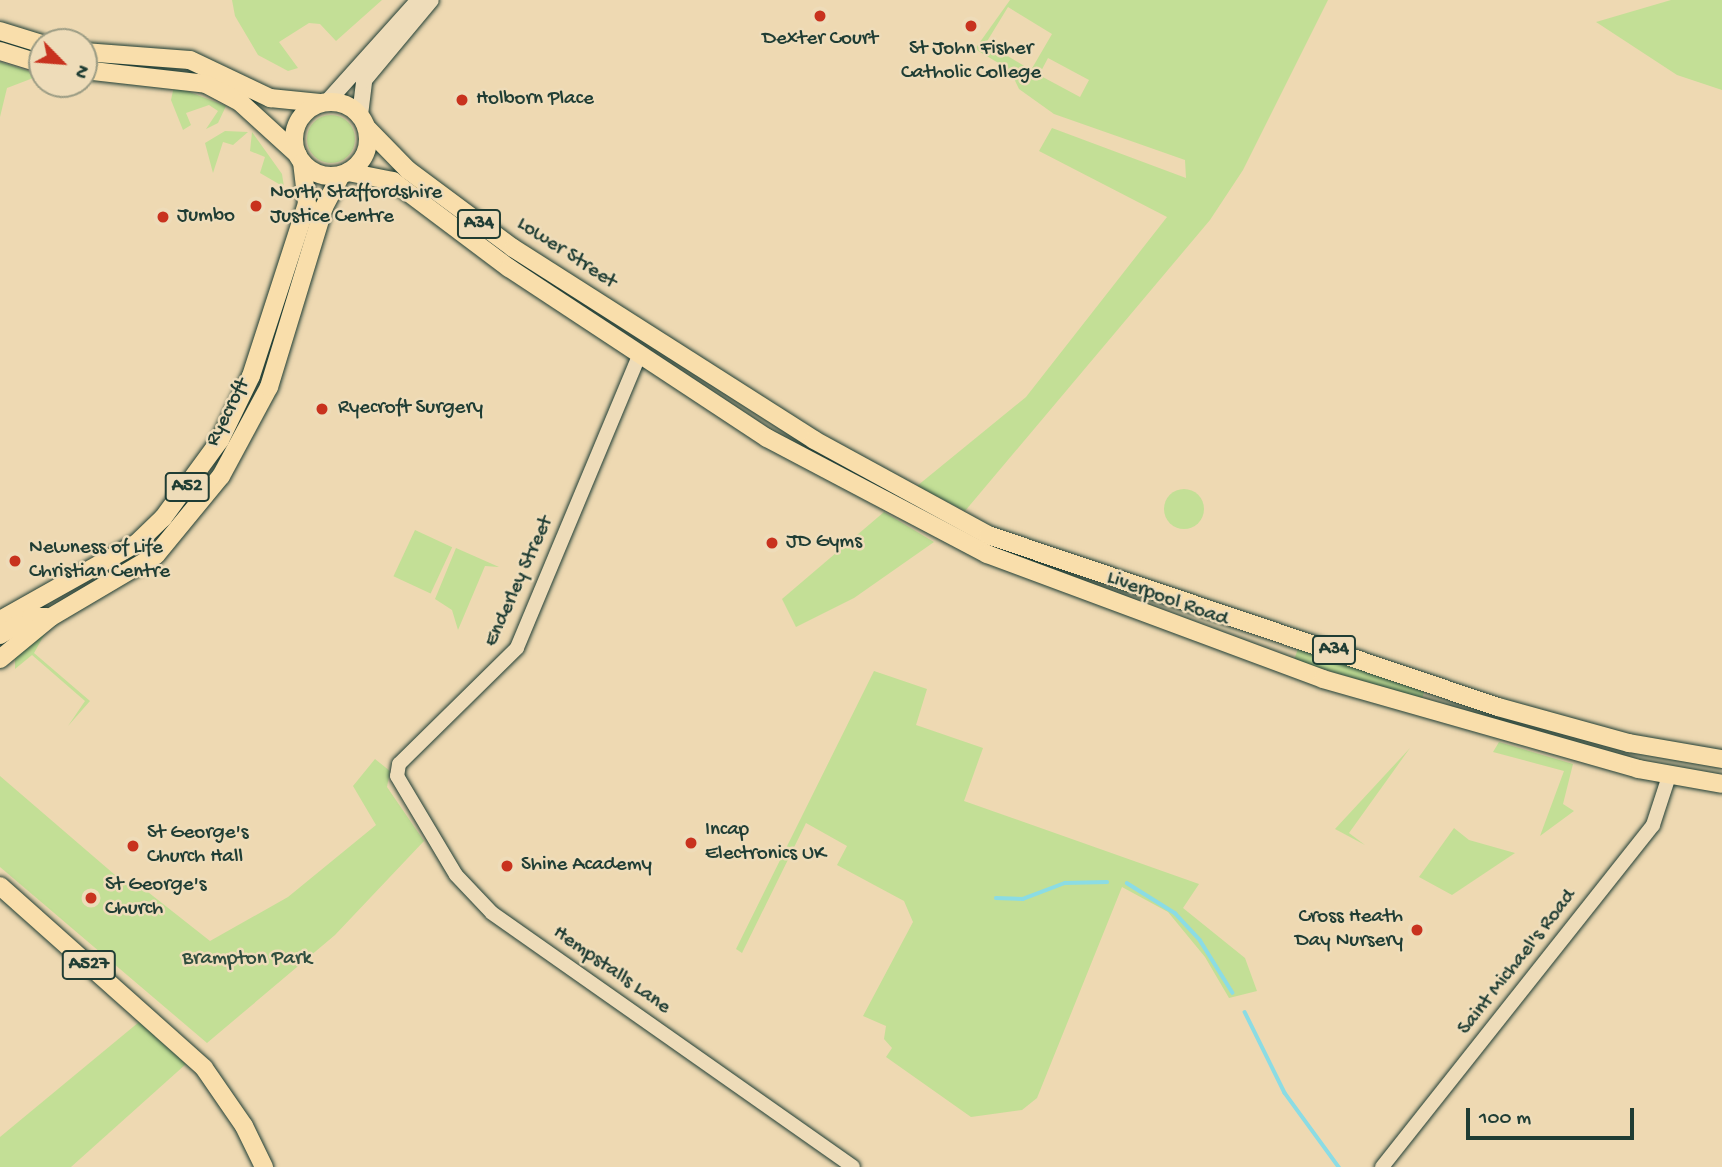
<!DOCTYPE html>
<style>
body{margin:0}
#map{position:relative;width:1722px;height:1167px;overflow:hidden;background:#eed9b2;font-family:"Gochi Hand",sans-serif}
div>[style]{position:absolute}
.green>*{inset:0;background:#c3df96;transform-origin:0 0}
.round{border-radius:50%}
.stream>*{height:3.5px;margin:-1.75px;padding:0 1.75px;transform-origin:1.75px;border-radius:1.75px;background:#8bdce4}
.roads{filter:drop-shadow(0 0 2px #1f3d34) drop-shadow(0 0 2px #1f3d34)}
.tertiary>*{height:14px;margin:-7px;padding:0 7px;transform-origin:7px;border-radius:7px;background:#eedcb9}
.secondary>*{height:16px;margin:-8px;padding:0 8px;transform-origin:8px;border-radius:8px;background:#eedcb9}
.trunk>*{height:18px;margin:-9px;padding:0 9px;transform-origin:9px;border-radius:9px;background:#f9deab}
.trunk>.ring{margin:-9px;padding:0;box-sizing:content-box;background:none;border:18px solid #f9deab;border-radius:50%}
.dots>*{width:19px;height:19px;translate:-50% -50%;box-sizing:border-box;border:4px solid #eedcb9;border-radius:50%}
span{translate:-50% -50%;white-space:nowrap;text-align:center;line-height:1.15;-webkit-text-stroke:5px #eedcb9;paint-order:stroke}
.shield-label span{padding:2px 5px;background:#eedcb9;border:2px solid;border-radius:5px;-webkit-text-stroke-width:0}
.shield-label{font-size:19px;color:#1f3d34;font-weight:700}
.poi-label{font-size:21px;color:#1f3d34}
.left{translate:0 -50%;text-align:left}
.right{translate:-100% -50%;text-align:right}
.street-label{font-size:21px;color:#1f3d34}
.park-label{font-size:21px;color:#2f4d3e}
.north{position:absolute;left:28px;top:28px;width:70px;height:70px;box-sizing:border-box;background:#eedcb9;border:2px solid #9b9c84;border-radius:50%;rotate:115deg;font-size:19px;font-weight:700;line-height:28px;text-align:center;color:#1f3d34}
.north::after{content:'';display:block;margin:auto;width:24px;height:32px;background:#c8321e;clip-path:polygon(50% 0,100% 100%,50% 72%,0 100%)}
.scale{position:absolute;left:1466px;top:1108px;width:168px;height:32px;box-sizing:border-box;border:4px solid #1f3d34;border-top:0;padding-left:9px;font-size:21px;line-height:24px;white-space:nowrap;color:#1f3d34;-webkit-text-stroke:5px #eedcb9;paint-order:stroke}
</style>
<div id="map">
<div class="green">
<i style="clip-path:polygon(232px 0,382px 0,336px 41px,320px 24px,309px 23px,279px 42px,298px 68px,288px 71px,258px 55px,235px 16px)"></i>
<i style="clip-path:polygon(evenodd,1010px 0,1328px 0,1243px 170px,1210px 220px,965px 511px,917px 486px,1026px 397px,1167px 217px,1039px 151px,1052px 128px,1186px 178px,1185px 160px,1054px 114px,1019px 89px,1010px 70px,975px 49px,1010px 0,1008px 7px,1052px 34px,1031px 70px,986px 43px,1008px 7px,1010px 0,1048px 58px,1089px 80px,1080px 97px,1039px 75px,1048px 58px)"></i>
<i style="clip-path:polygon(1671px 0,1722px 0,1722px 90px,1677px 75px,1596px 22px)"></i>
<i style="clip-path:polygon(0 62px,41px 75px,7px 88px,0 117px)"></i>
<i style="clip-path:polygon(174px 86px,226px 106px,218px 123px,206px 129px,218px 111px,209px 105px,186px 113px,191px 125px,183px 130px,171px 100px)"></i>
<i class="round" style="left:307px;top:115px;width:48px;height:48px"></i>
<i style="clip-path:polygon(225px 131px,248px 132px,233px 145px,223px 142px,213px 173px,205px 143px)"></i>
<i style="clip-path:polygon(252px 132px,282px 174px,284px 187px,260px 173px,265px 157px,250px 151px)"></i>
<i class="round" style="left:1164px;top:489px;width:40px;height:40px"></i>
<i style="clip-path:polygon(884px 512px,934px 542px,854px 598px,796px 627px,782px 599px)"></i>
<i style="left:415px;top:530px;width:41px;height:51px;rotate:25deg"></i>
<i style="clip-path:polygon(456px 548px,499px 567px,485px 566px,458px 630px,452px 610px,435px 599px)"></i>
<i style="clip-path:polygon(47px 630px,34px 653px,90px 701px,68px 726px,85px 701px,32px 655px,15px 669px,15px 657px)"></i>
<i style="clip-path:polygon(1299px 646px,1424px 692px,1422px 699px,1294px 660px)"></i>
<i style="clip-path:polygon(874px 671px,927px 689px,916px 725px,983px 748px,964px 801px,1199px 884px,1183px 908px,1245px 958px,1257px 991px,1229px 998px,1205px 957px,1168px 912px,1122px 887px,1037px 1098px,1022px 1110px,971px 1117px,886px 1057px,892px 1048px,884px 1039px,886px 1026px,863px 1016px,913px 922px,904px 901px,837px 865px,847px 846px,806px 823px,742px 953px,736px 949px)"></i>
<i style="clip-path:polygon(1499px 742px,1573px 764px,1563px 804px,1574px 811px,1540px 836px,1564px 771px,1493px 752px)"></i>
<i style="clip-path:polygon(1410px 748px,1349px 833px,1365px 845px,1335px 829px)"></i>
<i style="clip-path:polygon(375px 759px,390px 771px,387px 787px,424px 841px,335px 935px,207px 1043px,0 867px,0 776px,129px 887px,134px 881px,210px 941px,288px 897px,376px 825px,353px 786px)"></i>
<i style="clip-path:polygon(1454px 828px,1469px 840px,1515px 853px,1452px 895px,1419px 877px)"></i>
<i style="clip-path:polygon(139px 1022px,186px 1064px,71px 1167px,0 1167px,0 1137px)"></i>
</div>
<div class="stream">
<i style="left:1127px;top:883px;width:57px;rotate:32deg"></i>
<i style="left:1175px;top:913px;width:37px;rotate:47deg"></i>
<i style="left:1200px;top:940px;width:62px;rotate:58.1deg"></i>
<i style="left:996px;top:898px;width:27px;rotate:2deg"></i>
<i style="left:1023px;top:899px;width:45px;rotate:-20.9deg"></i>
<i style="left:1065px;top:883px;width:42px;rotate:-1.4deg"></i>
<i style="left:1245px;top:1012px;width:90px;rotate:63.7deg"></i>
<i style="left:1285px;top:1093px;width:92px;rotate:53.9deg"></i>
</div>
<div class="roads">
<div class="tertiary">
<i style="left:639px;top:356px;width:316px;rotate:112.7deg"></i>
<i style="left:517px;top:648px;width:165px;rotate:135.5deg"></i>
<i style="left:399px;top:764px;width:12px;rotate:99deg"></i>
<i style="left:397px;top:776px;width:115px;rotate:59.2deg"></i>
<i style="left:456px;top:875px;width:52px;rotate:46.5deg"></i>
<i style="left:492px;top:913px;width:441px;rotate:35.1deg"></i>
<i style="left:1382px;top:1167px;width:436px;rotate:-51.6deg"></i>
<i style="left:1653px;top:825px;width:52px;rotate:-71.9deg"></i>
</div>
<div class="secondary">
<i style="left:328px;top:101px;width:136px;rotate:-48deg"></i>
<i style="left:360px;top:115px;width:35px;rotate:-83deg"></i>
<i style="left:364px;top:80px;width:104px;rotate:-50.1deg"></i>
</div>
<div class="trunk">
<i style="left:0;top:31px;width:44px;rotate:17.2deg"></i>
<i style="left:0;top:51px;width:44px;rotate:17.2deg"></i>
<i style="left:84px;top:52px;width:106px;rotate:4.3deg"></i>
<i style="left:190px;top:60px;width:89px;rotate:25.4deg"></i>
<i style="left:270px;top:98px;width:50px;rotate:5.7deg"></i>
<i style="left:84px;top:70px;width:123px;rotate:6.5deg"></i>
<i style="left:206px;top:84px;width:40px;rotate:28deg"></i>
<i style="left:241px;top:103px;width:77px;rotate:42.4deg"></i>
<i class="ring" style="left:294px;top:102px;width:56px;height:56px"></i>
<i style="left:367px;top:128px;width:59px;rotate:45.7deg"></i>
<i style="left:408px;top:170px;width:131px;rotate:36.6deg"></i>
<i style="left:513px;top:248px;width:357px;rotate:32.5deg"></i>
<i style="left:814px;top:440px;width:198px;rotate:28.6deg"></i>
<i style="left:988px;top:535px;width:538px;rotate:18.64deg"></i>
<i style="left:1498px;top:707px;width:136px;rotate:15.4deg"></i>
<i style="left:1629px;top:743px;width:94px;rotate:9.8deg"></i>
<i style="left:348px;top:172px;width:46px;rotate:11.3deg"></i>
<i style="left:393px;top:181px;width:145px;rotate:36.9deg"></i>
<i style="left:509px;top:268px;width:309px;rotate:33.4deg"></i>
<i style="left:767px;top:438px;width:249px;rotate:27.8deg"></i>
<i style="left:987px;top:554px;width:358px;rotate:20.4deg"></i>
<i style="left:1323px;top:679px;width:328px;rotate:15.9deg"></i>
<i style="left:1638px;top:769px;width:85px;rotate:10.1deg"></i>
<i style="left:0;top:620px;width:157px;rotate:-29.3deg"></i>
<i style="left:137px;top:543px;width:36px;rotate:-44deg"></i>
<i style="left:163px;top:518px;width:97px;rotate:-53.8deg"></i>
<i style="left:220px;top:440px;width:71px;rotate:-64.2deg"></i>
<i style="left:251px;top:376px;width:181px;rotate:-72deg"></i>
<i style="left:307px;top:204px;width:42px;rotate:-96.8deg"></i>
<i style="left:0;top:635px;width:36px;rotate:-30deg"></i>
<i style="left:31px;top:617px;width:16px"></i>
<i style="left:0;top:659px;width:66px;rotate:-39.5deg"></i>
<i style="left:51px;top:617px;width:122px;rotate:-30.6deg"></i>
<i style="left:156px;top:555px;width:102px;rotate:-50.6deg"></i>
<i style="left:221px;top:476px;width:101px;rotate:-61.7deg"></i>
<i style="left:269px;top:387px;width:188px;rotate:-73deg"></i>
<i style="left:324px;top:207px;width:36px;rotate:-62deg"></i>
<i style="left:0;top:886px;width:273px;rotate:41.7deg"></i>
<i style="left:204px;top:1068px;width:70px;rotate:55.4deg"></i>
<i style="left:244px;top:1126px;width:46px;rotate:64deg"></i>
</div>
</div>
<div class="dots">
<i style="left:820px;top:16px;background:#c8321e"></i>
<i style="left:971px;top:26px;background:#c8321e"></i>
<i style="left:462px;top:100px;background:#c8321e"></i>
<i style="left:256px;top:206px;background:#c8321e"></i>
<i style="left:163px;top:217px;background:#c8321e"></i>
<i style="left:322px;top:409px;background:#c8321e"></i>
<i style="left:772px;top:543px;background:#c8321e"></i>
<i style="left:15px;top:561px;background:#c8321e"></i>
<i style="left:691px;top:843px;background:#c8321e"></i>
<i style="left:133px;top:846px;background:#c8321e"></i>
<i style="left:507px;top:866px;background:#c8321e"></i>
<i style="left:91px;top:898px;background:#c8321e"></i>
<i style="left:1417px;top:930px;background:#c8321e"></i>
</div>
<div class="shield-label">
<span style="left:479px;top:224px">A34</span>
<span style="left:187px;top:487px">A52</span>
<span style="left:1334px;top:650px">A34</span>
<span style="left:89px;top:965px">A527</span>
</div>
<div class="poi-label">
<span style="left:820px;top:40px">Dexter Court</span>
<span style="left:971px;top:62px">St John Fisher<br>Catholic College</span>
<span class="left" style="left:476px;top:100px">Holborn Place</span>
<span class="left" style="left:270px;top:206px">North Staffordshire<br>Justice Centre</span>
<span class="left" style="left:177px;top:217px">Jumbo</span>
<span class="left" style="left:338px;top:409px">Ryecroft Surgery</span>
<span class="left" style="left:786px;top:543px">JD Gyms</span>
<span class="left" style="left:29px;top:561px">Newness of Life<br>Christian Centre</span>
<span class="left" style="left:705px;top:843px">Incap<br>Electronics UK</span>
<span class="left" style="left:147px;top:846px">St George's<br>Church Hall</span>
<span class="left" style="left:521px;top:866px">Shine Academy</span>
<span class="left" style="left:105px;top:898px">St George's<br>Church</span>
<span class="right" style="left:1403px;top:930px">Cross Heath<br>Day Nursery</span>
</div>
<div class="street-label">
<span style="left:566px;top:254px;rotate:33deg">Lower Street</span>
<span style="left:229px;top:413px;rotate:-63deg">Ryecroft</span>
<span style="left:520px;top:582px;rotate:-66deg">Enderley Street</span>
<span style="left:1167px;top:600px;rotate:20deg">Liverpool Road</span>
<span style="left:1518px;top:963px;rotate:-52deg">Saint Michael's Road</span>
<span style="left:611px;top:971px;rotate:35deg">Hempstalls Lane</span>
</div>
<div class="park-label">
<span style="left:247px;top:960px">Brampton Park</span>
</div>
<div class="north">N</div>
<div class="scale">100 m</div>
</div>
